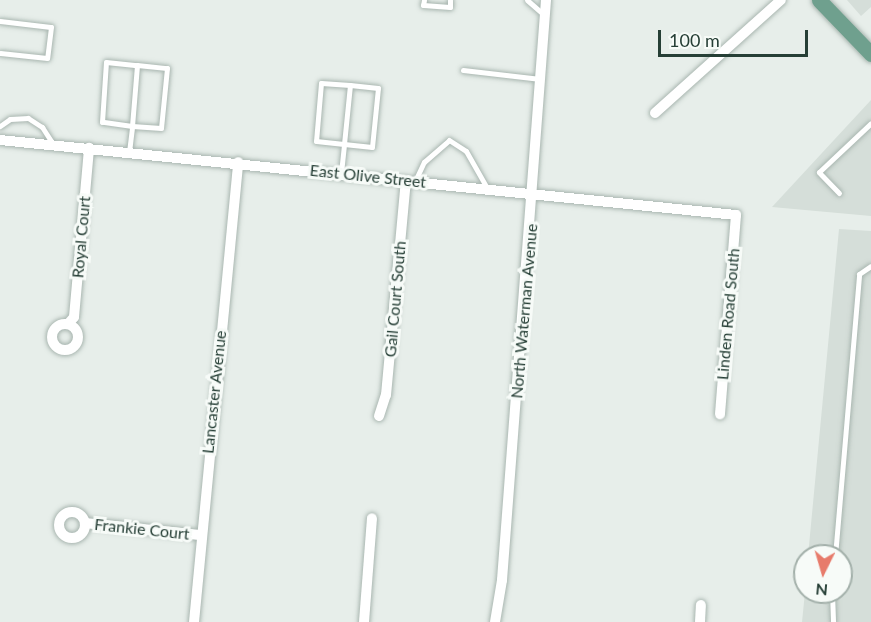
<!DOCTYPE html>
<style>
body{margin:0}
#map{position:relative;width:871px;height:622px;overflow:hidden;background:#e7eeea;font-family:Lato,sans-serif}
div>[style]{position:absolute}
.built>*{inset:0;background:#d5ded9}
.roads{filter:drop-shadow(0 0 2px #a9b6b0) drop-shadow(0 0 2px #a9b6b0)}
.lane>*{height:5px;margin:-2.5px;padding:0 2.5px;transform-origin:2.5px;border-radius:2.5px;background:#fff}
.street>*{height:10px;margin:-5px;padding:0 5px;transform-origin:5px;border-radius:5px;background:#fff}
.street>.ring{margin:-5px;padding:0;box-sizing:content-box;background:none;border:10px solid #fff;border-radius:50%}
.primary>*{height:15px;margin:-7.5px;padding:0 7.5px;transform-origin:7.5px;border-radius:7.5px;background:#6fa08e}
span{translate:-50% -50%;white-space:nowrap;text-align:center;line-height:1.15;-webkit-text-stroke:6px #f7fbf8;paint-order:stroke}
.street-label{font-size:16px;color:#263f36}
.north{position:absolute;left:793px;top:544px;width:60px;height:60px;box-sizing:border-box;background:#f7fbf8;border:2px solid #a3b0aa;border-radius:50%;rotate:185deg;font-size:16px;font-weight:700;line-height:24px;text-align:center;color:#263f36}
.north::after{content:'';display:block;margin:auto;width:21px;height:27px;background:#e77b6b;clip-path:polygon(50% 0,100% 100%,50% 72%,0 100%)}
.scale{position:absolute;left:658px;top:30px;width:150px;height:27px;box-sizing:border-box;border:3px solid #263f36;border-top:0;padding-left:8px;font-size:18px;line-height:21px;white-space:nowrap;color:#263f36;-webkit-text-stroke:4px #f7fbf8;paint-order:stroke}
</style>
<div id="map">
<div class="built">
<i style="clip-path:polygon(847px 0,871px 0,871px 7px,861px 16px)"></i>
<i style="clip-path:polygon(871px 100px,871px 216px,772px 207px)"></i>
<i style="clip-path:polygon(839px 229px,871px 231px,871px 622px,802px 622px,805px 592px,841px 592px,841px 556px,808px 556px)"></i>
</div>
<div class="roads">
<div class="lane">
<i style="left:424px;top:0;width:5px;rotate:101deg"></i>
<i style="left:423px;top:5px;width:27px;rotate:4deg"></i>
<i style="left:450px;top:7px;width:7px;rotate:-90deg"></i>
<i style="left:527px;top:0;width:23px;rotate:41deg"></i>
<i style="left:0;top:21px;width:51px;rotate:6.7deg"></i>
<i style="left:51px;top:27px;width:31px;rotate:97deg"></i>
<i style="left:47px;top:58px;width:47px;rotate:-173.9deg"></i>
<i style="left:463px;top:70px;width:78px;rotate:6.7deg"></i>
<i style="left:0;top:126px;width:12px;rotate:-35deg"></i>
<i style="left:10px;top:119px;width:18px;rotate:-3deg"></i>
<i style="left:28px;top:118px;width:17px;rotate:33deg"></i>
<i style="left:42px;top:127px;width:20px;rotate:57deg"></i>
<i style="left:129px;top:152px;width:26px;rotate:-83deg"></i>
<i style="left:132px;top:126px;width:61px;rotate:-85.3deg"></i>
<i style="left:137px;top:65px;width:30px;rotate:6deg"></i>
<i style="left:167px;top:68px;width:60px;rotate:95.7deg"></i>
<i style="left:161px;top:128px;width:29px;rotate:-176deg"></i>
<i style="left:132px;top:126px;width:30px;rotate:-172deg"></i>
<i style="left:102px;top:122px;width:60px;rotate:-86.2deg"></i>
<i style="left:106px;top:62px;width:31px;rotate:6deg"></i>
<i style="left:341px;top:173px;width:29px;rotate:-84deg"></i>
<i style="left:344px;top:144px;width:28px;rotate:6deg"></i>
<i style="left:372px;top:147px;width:59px;rotate:-84.2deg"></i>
<i style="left:378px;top:88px;width:28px;rotate:-174deg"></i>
<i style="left:350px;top:85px;width:29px;rotate:-176deg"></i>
<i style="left:321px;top:83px;width:58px;rotate:94.9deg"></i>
<i style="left:316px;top:141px;width:28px;rotate:6deg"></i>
<i style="left:344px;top:144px;width:59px;rotate:-84.2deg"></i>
<i style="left:415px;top:181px;width:21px;rotate:-65deg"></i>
<i style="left:424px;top:162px;width:33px;rotate:-41deg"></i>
<i style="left:449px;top:140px;width:20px;rotate:33deg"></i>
<i style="left:466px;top:151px;width:43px;rotate:60.4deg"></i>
<i style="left:839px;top:193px;width:29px;rotate:-134deg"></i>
<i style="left:819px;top:172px;width:71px;rotate:-43.3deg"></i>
<i style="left:835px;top:556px;width:283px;rotate:-85.1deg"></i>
<i style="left:859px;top:274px;width:14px;rotate:-34deg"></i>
<i style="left:832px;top:592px;width:30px;rotate:88deg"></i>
</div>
<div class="street">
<i style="left:655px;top:113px;width:169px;rotate:-41.9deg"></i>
<i style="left:0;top:140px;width:740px;rotate:5.82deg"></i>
<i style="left:736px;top:215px;width:200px;rotate:94.6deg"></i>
<i class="ring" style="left:52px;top:324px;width:16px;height:16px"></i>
<i style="left:68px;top:324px;width:9px;rotate:-49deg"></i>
<i style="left:74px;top:317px;width:170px;rotate:-84.9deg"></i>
<i style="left:379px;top:416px;width:22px;rotate:-72deg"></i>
<i style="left:386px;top:395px;width:215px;rotate:-84.7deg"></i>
<i class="ring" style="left:59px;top:512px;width:16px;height:16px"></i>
<i style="left:85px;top:523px;width:115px;rotate:6deg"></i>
<i style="left:194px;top:622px;width:462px;rotate:-84.5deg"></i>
<i style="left:364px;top:622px;width:104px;rotate:-85.6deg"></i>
<i style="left:495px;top:622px;width:43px;rotate:-80.5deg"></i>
<i style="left:502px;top:580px;width:582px;rotate:-85.66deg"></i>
<i style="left:700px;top:622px;width:17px;rotate:-87deg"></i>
</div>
<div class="primary">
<i style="left:819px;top:0;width:75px;rotate:46.1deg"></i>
</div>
</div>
<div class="street-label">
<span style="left:368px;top:176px;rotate:6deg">East Olive Street</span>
<span style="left:81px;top:237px;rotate:-85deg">Royal Court</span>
<span style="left:395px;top:299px;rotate:-85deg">Gail Court South</span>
<span style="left:524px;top:311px;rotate:-85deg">North Waterman Avenue</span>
<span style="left:728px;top:314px;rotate:-85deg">Linden Road South</span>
<span style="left:214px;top:392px;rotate:-84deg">Lancaster Avenue</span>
<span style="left:142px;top:529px;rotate:6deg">Frankie Court</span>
</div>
<div class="north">N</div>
<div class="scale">100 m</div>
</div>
